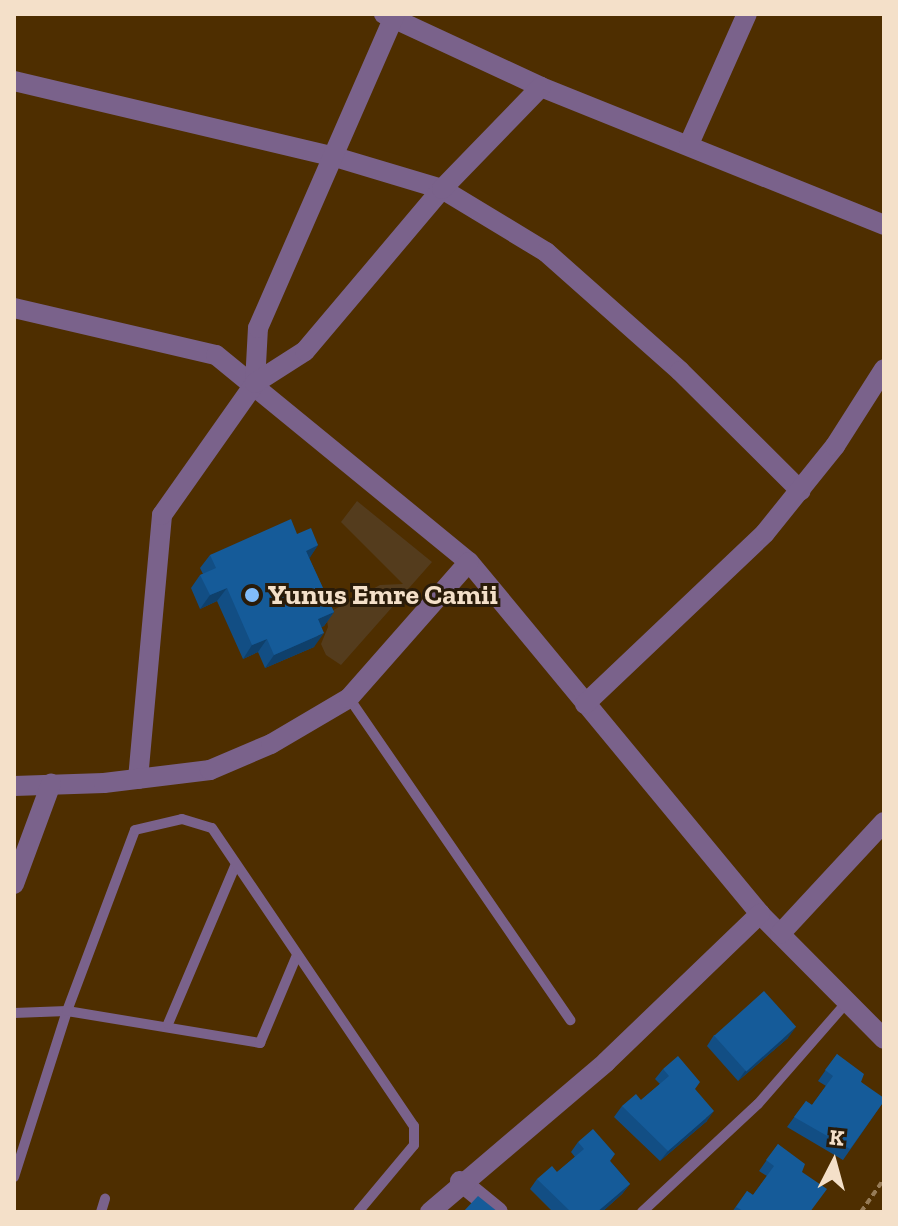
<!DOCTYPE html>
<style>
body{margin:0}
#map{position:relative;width:898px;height:1226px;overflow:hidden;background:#4e2e00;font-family:"Zilla Slab",serif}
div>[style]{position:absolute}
.green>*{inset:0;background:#543c1d}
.path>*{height:4px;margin-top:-2px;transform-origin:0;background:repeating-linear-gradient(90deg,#967b57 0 6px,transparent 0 10px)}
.lane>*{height:10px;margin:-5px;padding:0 5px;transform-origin:5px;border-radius:5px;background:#7a628b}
.street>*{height:20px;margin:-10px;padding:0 10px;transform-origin:10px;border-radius:10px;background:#7a628b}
.wall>*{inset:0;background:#124e84}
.shaded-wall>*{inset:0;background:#0f406b}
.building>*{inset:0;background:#155b99;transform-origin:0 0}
.dots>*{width:22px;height:22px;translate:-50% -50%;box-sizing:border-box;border:4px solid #291b09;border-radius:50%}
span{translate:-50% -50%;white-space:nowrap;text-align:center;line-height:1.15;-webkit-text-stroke:6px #291b09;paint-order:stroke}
.poi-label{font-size:28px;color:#f4e0c9;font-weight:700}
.left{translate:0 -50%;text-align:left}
.frame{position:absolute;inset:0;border:16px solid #f4e0c9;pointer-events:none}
.north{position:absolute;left:794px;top:1122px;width:80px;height:80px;-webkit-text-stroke:6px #291b09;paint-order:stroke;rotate:6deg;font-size:22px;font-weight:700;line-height:32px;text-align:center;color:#f4e0c9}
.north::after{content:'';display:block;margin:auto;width:28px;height:36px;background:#f4e0c9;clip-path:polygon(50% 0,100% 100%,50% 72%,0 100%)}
</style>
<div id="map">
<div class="green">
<i style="clip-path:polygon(357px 501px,432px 562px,341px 665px,326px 655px,321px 644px,328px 627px,326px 614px,380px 585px,403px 584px,341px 522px)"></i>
</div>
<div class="path">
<i style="left:861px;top:1212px;width:40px;rotate:-55.1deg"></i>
</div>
<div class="lane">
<i style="left:349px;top:698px;width:391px;rotate:55.5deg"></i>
<i style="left:14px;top:1013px;width:53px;rotate:-2.2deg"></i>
<i style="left:67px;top:1011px;width:196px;rotate:9.4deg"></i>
<i style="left:260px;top:1043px;width:95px;rotate:-67.2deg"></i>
<i style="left:168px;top:1024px;width:172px;rotate:-67deg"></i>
<i style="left:14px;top:1177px;width:174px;rotate:-72.3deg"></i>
<i style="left:67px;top:1011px;width:193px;rotate:-69.4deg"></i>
<i style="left:135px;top:830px;width:48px;rotate:-13.2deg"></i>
<i style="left:182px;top:819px;width:31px;rotate:17deg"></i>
<i style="left:212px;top:828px;width:360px;rotate:55.9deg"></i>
<i style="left:414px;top:1126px;width:19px;rotate:90deg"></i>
<i style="left:414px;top:1145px;width:87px;rotate:129.9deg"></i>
<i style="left:101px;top:1212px;width:14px;rotate:-73deg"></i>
<i style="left:642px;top:1212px;width:158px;rotate:-43deg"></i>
<i style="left:758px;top:1104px;width:137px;rotate:-48.9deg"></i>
</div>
<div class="street">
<i style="left:384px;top:14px;width:173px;rotate:24.9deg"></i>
<i style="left:541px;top:87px;width:370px;rotate:21.9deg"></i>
<i style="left:14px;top:81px;width:330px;rotate:13.3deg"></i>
<i style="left:335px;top:157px;width:112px;rotate:16.7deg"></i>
<i style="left:442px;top:189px;width:122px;rotate:31.2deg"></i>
<i style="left:546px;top:252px;width:179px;rotate:41.6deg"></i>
<i style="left:680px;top:371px;width:170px;rotate:44.8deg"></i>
<i style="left:689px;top:144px;width:142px;rotate:-66deg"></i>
<i style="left:14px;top:308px;width:207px;rotate:13.1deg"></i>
<i style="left:216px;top:355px;width:327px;rotate:39.3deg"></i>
<i style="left:469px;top:562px;width:457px;rotate:50.4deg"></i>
<i style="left:760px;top:914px;width:176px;rotate:45.2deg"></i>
<i style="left:255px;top:383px;width:55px;rotate:-86.9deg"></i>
<i style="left:258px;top:328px;width:343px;rotate:-66.4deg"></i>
<i style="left:585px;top:704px;width:248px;rotate:-43.5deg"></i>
<i style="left:765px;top:533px;width:112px;rotate:-51.2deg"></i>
<i style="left:835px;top:446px;width:91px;rotate:-57.5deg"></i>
<i style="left:138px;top:779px;width:265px;rotate:-84.8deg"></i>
<i style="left:162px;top:515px;width:161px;rotate:-54.8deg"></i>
<i style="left:255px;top:383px;width:59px;rotate:-32.6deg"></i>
<i style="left:305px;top:351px;width:212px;rotate:-49.8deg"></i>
<i style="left:442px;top:189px;width:142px;rotate:-45.9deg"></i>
<i style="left:14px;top:786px;width:90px;rotate:-1.9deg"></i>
<i style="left:104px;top:783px;width:107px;rotate:-7deg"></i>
<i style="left:210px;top:770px;width:66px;rotate:-23.1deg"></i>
<i style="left:271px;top:744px;width:91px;rotate:-30.5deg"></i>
<i style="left:349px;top:698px;width:181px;rotate:-48.6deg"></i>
<i style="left:14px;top:884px;width:107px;rotate:-69.7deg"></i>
<i style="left:780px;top:934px;width:153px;rotate:-47.1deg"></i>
<i style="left:460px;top:1181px;width:49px;rotate:39.2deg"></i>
<i style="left:430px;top:1212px;width:231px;rotate:-40.4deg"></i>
<i style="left:606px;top:1062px;width:214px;rotate:-43.9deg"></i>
</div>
<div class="wall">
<i style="clip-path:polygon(297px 534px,318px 545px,309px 558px,334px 612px,324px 626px,321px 627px,314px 647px,265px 668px,258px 652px,243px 659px,217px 601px,200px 609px,191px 588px,200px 575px,203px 574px,200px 568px,210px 555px)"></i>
<i style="clip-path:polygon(714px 1035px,788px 1038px,738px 1081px,707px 1046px)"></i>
<i style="clip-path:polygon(837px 1054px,861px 1082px,884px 1101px,843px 1160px,787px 1127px,806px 1101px,812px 1105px,826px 1086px,818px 1081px)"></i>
<i style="clip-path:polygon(663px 1069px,695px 1089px,707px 1121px,660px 1161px,614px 1117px,622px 1106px,641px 1100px,660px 1084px,655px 1079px)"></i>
<i style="clip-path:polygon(578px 1142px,610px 1161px,630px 1184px,622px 1194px,602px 1212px,553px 1212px,530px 1189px,537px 1179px,557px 1172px,575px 1157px,571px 1152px)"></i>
<i style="clip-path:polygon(778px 1144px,802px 1172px,810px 1212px,732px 1212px,747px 1191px,753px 1195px,767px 1176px,759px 1171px)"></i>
</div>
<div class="shaded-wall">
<i style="clip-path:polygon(318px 545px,309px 559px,306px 551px)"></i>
<i style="clip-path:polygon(227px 588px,217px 601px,200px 609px,210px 595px)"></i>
<i style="clip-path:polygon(334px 612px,324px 626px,308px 633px,318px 619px)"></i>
<i style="clip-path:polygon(324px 633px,314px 647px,265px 668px,274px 655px)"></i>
<i style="clip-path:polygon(267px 639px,258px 652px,243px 659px,252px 645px)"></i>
<i style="clip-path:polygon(796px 1027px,788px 1038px,738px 1081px,745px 1071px)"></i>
<i style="clip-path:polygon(714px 1111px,707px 1121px,660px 1161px,668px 1151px)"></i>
<i style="clip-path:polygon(630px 1184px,622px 1194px,602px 1212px,597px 1212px)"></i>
</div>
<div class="building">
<i style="clip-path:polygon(291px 519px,297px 534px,311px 528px,318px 545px,306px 551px,334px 612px,318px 619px,324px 633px,274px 655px,267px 639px,252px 645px,227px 588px,210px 595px,200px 575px,216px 568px,210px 555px)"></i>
<i style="left:764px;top:991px;width:48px;height:67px;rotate:48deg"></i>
<i style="clip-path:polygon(837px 1054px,864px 1074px,861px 1082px,884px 1098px,884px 1101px,850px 1149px,794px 1117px,806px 1101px,812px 1105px,833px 1076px,825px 1070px)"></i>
<i style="clip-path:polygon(678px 1056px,700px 1082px,695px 1089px,714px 1111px,668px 1151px,622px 1106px,636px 1094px,641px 1100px,669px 1076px,663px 1069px)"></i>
<i style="clip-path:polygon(593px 1129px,615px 1154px,610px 1161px,630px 1184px,597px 1212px,571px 1212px,537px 1179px,552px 1166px,557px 1172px,584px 1149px,578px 1142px)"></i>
<i style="clip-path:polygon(778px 1144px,805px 1164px,802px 1172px,827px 1189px,810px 1212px,745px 1212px,736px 1207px,747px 1191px,753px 1195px,774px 1166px,766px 1160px)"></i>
<i style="clip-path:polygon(478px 1196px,498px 1212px,463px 1212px)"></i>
</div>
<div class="dots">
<i style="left:252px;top:595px;background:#81bcfa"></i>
</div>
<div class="poi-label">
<span class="left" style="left:268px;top:595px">Yunus Emre Camii</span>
</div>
<div class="frame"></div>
<div class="north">K</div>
</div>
